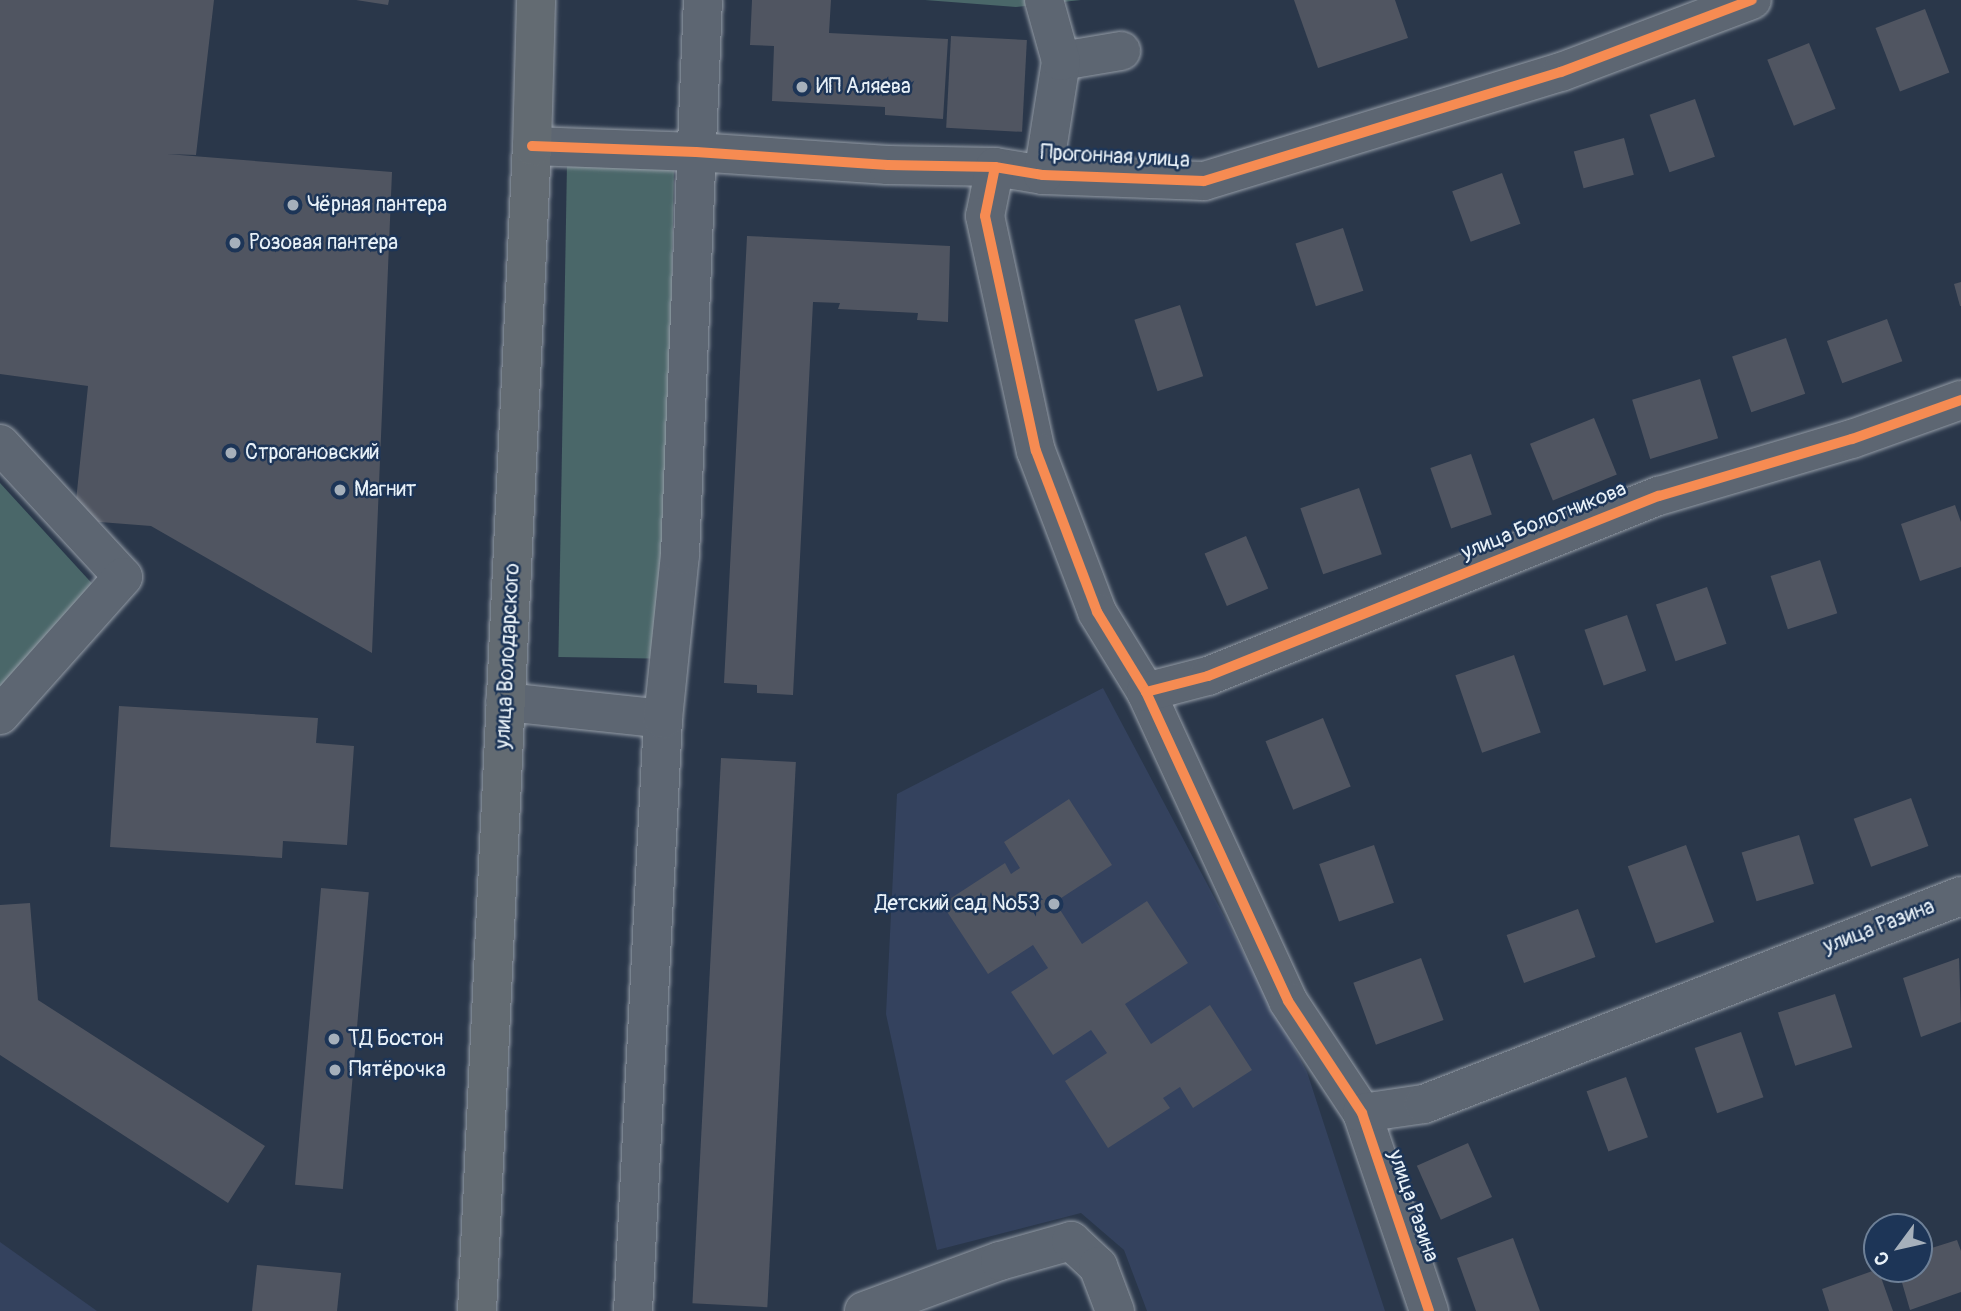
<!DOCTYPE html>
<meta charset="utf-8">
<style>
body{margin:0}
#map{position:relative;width:1961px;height:1311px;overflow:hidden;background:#2a374a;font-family:Pangolin,sans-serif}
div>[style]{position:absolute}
.built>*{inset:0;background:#34425e}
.green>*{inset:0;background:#4a6769;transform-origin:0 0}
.building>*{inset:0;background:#505561;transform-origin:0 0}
.roads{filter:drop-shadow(0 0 2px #959da7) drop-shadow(0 0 2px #959da7)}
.minor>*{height:38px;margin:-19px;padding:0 19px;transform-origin:19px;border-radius:19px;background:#5d6672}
.major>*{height:38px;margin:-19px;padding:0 19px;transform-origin:19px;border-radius:19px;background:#636b72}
.cycleway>*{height:10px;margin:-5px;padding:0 5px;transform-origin:5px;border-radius:5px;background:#f68b52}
.dots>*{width:19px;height:19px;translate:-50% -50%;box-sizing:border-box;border:4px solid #1d3557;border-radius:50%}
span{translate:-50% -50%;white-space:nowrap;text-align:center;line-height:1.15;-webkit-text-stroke:5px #1d3557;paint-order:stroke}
.poi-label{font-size:21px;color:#e8f1f8}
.left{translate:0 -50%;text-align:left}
.right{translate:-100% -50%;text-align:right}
.street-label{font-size:21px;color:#e8f1f8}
.north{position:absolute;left:1863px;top:1213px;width:70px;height:70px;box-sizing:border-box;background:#1d3557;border:2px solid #6e8097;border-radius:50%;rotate:237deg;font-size:19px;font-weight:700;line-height:28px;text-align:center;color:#e8f1f8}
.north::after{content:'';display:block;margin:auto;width:24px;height:32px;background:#a6b0bb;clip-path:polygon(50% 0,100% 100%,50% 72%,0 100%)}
</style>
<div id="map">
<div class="built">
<i style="clip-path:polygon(1103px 688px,1307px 1072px,1385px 1311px,1147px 1311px,1124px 1250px,1081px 1213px,937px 1250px,886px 1014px,897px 794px)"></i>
<i style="clip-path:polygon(0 1242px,97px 1311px,0 1311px)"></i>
</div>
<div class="green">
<i style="clip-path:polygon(925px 0,1081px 0,1016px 7px)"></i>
<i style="left:567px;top:163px;width:107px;height:494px;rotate:1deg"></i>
<i style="clip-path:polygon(0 483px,98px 590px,0 690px)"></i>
</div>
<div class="building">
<i style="clip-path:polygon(0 0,214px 0,196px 155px,167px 154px,392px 172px,372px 653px,151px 526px,74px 520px,88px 386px,0 374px)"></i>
<i style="clip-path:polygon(356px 0,389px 0,388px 5px)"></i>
<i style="clip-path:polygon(752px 0,831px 0,829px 33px,948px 39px,943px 119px,885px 115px,885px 107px,772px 101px,774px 46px,750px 45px)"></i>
<i style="clip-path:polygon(1294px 0,1395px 0,1408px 38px,1318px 68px)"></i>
<i style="left:1925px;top:9px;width:68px;height:53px;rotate:69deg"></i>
<i style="left:951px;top:36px;width:76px;height:92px;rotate:3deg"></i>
<i style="left:1809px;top:43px;width:71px;height:45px;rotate:68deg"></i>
<i style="left:1695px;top:99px;width:61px;height:48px;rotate:71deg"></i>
<i style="left:1624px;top:138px;width:38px;height:52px;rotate:75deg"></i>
<i style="left:1502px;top:173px;width:54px;height:53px;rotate:70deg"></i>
<i style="left:1343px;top:228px;width:66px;height:50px;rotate:72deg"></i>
<i style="clip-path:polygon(747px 236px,950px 246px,948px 322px,917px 320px,918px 313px,838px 309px,840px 303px,813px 302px,793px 695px,757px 693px,757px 685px,724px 683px)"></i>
<i style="clip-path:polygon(1961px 282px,1961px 306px,1960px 306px,1954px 284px)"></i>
<i style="left:1180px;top:305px;width:75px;height:48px;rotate:72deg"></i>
<i style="left:1887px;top:319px;width:45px;height:64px;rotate:70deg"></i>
<i style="left:1786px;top:338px;width:59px;height:57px;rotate:71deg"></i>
<i style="left:1700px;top:379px;width:62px;height:71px;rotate:73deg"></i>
<i style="left:1594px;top:418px;width:61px;height:69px;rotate:68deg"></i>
<i style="left:1471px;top:454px;width:64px;height:43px;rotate:71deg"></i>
<i style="left:1359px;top:488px;width:70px;height:62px;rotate:71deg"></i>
<i style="clip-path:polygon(1955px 505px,1961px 522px,1961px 567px,1920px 581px,1901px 524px)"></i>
<i style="left:1246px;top:536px;width:57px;height:45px;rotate:67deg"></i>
<i style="left:1820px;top:560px;width:56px;height:52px;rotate:72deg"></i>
<i style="left:1707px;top:587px;width:60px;height:54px;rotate:71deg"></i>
<i style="left:1627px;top:615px;width:59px;height:45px;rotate:71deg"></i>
<i style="left:1514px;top:655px;width:82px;height:62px;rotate:71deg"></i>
<i style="clip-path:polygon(119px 706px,318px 718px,316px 743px,354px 746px,347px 845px,283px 841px,282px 858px,110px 847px)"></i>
<i style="left:1323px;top:718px;width:74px;height:62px;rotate:68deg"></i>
<i style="left:721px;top:758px;width:75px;height:546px;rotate:3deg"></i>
<i style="left:1911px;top:798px;width:51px;height:61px;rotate:70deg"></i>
<i style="clip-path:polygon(1069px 799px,1112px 865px,1055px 902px,1082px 944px,1147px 901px,1188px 963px,1125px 1004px,1151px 1044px,1210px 1005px,1252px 1070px,1193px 1108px,1180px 1087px,1163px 1098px,1170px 1108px,1108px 1148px,1065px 1081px,1107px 1053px,1091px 1030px,1053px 1055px,1011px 992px,1048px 968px,1033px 945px,988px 974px,942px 904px,1005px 863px,1011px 874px,1020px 868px,1004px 842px)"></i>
<i style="left:1799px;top:835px;width:51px;height:60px;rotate:73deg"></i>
<i style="left:1374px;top:845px;width:61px;height:58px;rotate:71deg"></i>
<i style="left:1686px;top:845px;width:82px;height:62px;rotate:70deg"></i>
<i style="left:321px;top:888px;width:48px;height:298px;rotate:5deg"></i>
<i style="clip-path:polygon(30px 903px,38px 1000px,265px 1146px,228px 1203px,0 1055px,0 905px)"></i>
<i style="left:1578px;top:909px;width:51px;height:76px;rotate:70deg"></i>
<i style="left:1421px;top:958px;width:66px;height:72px;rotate:70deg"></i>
<i style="clip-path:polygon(1959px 958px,1961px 1022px,1921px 1037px,1903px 978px)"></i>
<i style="left:1835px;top:994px;width:56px;height:60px;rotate:72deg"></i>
<i style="left:1741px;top:1032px;width:69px;height:49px;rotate:71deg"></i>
<i style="left:1626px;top:1077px;width:64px;height:42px;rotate:70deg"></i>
<i style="left:1468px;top:1143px;width:59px;height:56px;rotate:66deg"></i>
<i style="clip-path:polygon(1513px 1238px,1540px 1311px,1476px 1311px,1457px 1258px)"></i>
<i style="clip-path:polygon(1957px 1240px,1961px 1251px,1961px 1292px,1910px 1310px,1898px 1269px,1919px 1269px,1919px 1252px)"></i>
<i style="clip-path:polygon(257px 1265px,341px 1273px,337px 1311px,252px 1311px)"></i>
<i style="clip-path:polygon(1878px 1269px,1893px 1311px,1829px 1311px,1822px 1289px)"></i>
</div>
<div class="roads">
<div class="minor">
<i style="left:1061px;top:61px;width:61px;rotate:-9.5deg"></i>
<i style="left:532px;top:146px;width:164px;rotate:2.1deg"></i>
<i style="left:696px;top:152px;width:192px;rotate:3.9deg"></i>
<i style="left:888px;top:165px;width:107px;rotate:1.1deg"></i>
<i style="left:995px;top:167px;width:49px;rotate:9.5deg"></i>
<i style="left:1043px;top:175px;width:161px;rotate:2.1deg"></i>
<i style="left:1204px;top:181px;width:373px;rotate:-17deg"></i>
<i style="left:1561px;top:72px;width:204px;rotate:-20.7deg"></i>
<i style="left:995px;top:167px;width:50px;rotate:101.5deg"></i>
<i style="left:985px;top:216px;width:240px;rotate:77.8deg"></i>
<i style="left:1036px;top:451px;width:172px;rotate:69.2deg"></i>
<i style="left:1097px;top:612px;width:94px;rotate:58.5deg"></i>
<i style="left:1146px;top:692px;width:340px;rotate:65.3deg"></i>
<i style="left:1288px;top:1001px;width:134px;rotate:56.5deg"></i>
<i style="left:1362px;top:1113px;width:209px;rotate:71.3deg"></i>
<i style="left:1043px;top:175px;width:115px;rotate:-81deg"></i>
<i style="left:1061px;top:61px;width:63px;rotate:-105.6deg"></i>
<i style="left:0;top:444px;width:181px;rotate:47.2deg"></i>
<i style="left:123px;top:577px;width:185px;rotate:131.7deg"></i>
<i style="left:1146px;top:692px;width:64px;rotate:-14.5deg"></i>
<i style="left:1208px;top:676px;width:486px;rotate:-21.8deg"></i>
<i style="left:1659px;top:496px;width:201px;rotate:-16.5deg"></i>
<i style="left:1852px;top:439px;width:116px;rotate:-19.7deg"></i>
<i style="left:505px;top:702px;width:159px;rotate:6.1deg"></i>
<i style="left:1362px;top:1113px;width:63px;rotate:-8.3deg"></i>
<i style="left:1424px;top:1104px;width:576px;rotate:-21.17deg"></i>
<i style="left:633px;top:1311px;width:593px;rotate:-87.1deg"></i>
<i style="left:663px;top:719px;width:165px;rotate:-84.1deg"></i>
<i style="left:680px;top:555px;width:555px;rotate:-87.63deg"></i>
<i style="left:864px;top:1311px;width:145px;rotate:-20.2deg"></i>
<i style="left:1000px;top:1261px;width:74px;rotate:-15.7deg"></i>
<i style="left:1071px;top:1241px;width:37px;rotate:43deg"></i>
<i style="left:1098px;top:1266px;width:48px;rotate:69.3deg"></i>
</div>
<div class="major">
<i style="left:477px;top:1311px;width:1166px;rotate:-87.3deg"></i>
<i style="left:532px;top:146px;width:146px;rotate:-88.4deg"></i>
</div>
</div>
<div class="cycleway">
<i style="left:532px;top:146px;width:164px;rotate:2.1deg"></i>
<i style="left:696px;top:152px;width:192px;rotate:3.9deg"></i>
<i style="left:888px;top:165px;width:107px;rotate:1.1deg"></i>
<i style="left:995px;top:167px;width:49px;rotate:9.5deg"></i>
<i style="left:1043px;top:175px;width:161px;rotate:2.1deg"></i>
<i style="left:1204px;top:181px;width:373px;rotate:-17deg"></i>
<i style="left:1561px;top:72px;width:204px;rotate:-20.7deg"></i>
<i style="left:995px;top:167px;width:50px;rotate:101.5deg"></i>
<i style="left:985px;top:216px;width:240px;rotate:77.8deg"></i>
<i style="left:1036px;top:451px;width:172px;rotate:69.2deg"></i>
<i style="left:1097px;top:612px;width:94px;rotate:58.5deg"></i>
<i style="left:1146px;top:692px;width:340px;rotate:65.3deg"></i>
<i style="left:1288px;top:1001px;width:134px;rotate:56.5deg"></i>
<i style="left:1362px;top:1113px;width:209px;rotate:71.3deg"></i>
<i style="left:1146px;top:692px;width:64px;rotate:-14.5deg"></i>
<i style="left:1208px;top:676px;width:486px;rotate:-21.8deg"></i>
<i style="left:1659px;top:496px;width:201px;rotate:-16.5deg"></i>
<i style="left:1852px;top:439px;width:116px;rotate:-19.7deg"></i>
</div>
<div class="dots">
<i style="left:802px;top:87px;background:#a6b0bb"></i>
<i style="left:293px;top:205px;background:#a6b0bb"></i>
<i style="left:235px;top:243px;background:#a6b0bb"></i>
<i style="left:231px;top:453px;background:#a6b0bb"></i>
<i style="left:340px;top:490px;background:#a6b0bb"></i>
<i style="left:1054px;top:904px;background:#a6b0bb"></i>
<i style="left:334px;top:1039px;background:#a6b0bb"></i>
<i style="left:335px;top:1070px;background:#a6b0bb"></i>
</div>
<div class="poi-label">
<span class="left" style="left:816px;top:87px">ИП Аляева</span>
<span class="left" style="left:307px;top:205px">Чёрная пантера</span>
<span class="left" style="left:249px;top:243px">Розовая пантера</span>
<span class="left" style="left:245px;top:453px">Строгановский</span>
<span class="left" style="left:354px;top:490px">Магнит</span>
<span class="right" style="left:1040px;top:904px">Детский сад №53</span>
<span class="left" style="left:348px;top:1039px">ТД Бостон</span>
<span class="left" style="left:349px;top:1070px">Пятёрочка</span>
</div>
<div class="street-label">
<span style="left:1115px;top:157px;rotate:3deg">Прогонная улица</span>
<span style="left:1544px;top:521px;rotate:-22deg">улица Болотникова</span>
<span style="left:508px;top:656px;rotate:-87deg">улица Володарского</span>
<span style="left:1879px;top:927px;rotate:-21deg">улица Разина</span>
<span style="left:1413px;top:1206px;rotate:71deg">улица Разина</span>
</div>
<div class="north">С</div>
</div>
